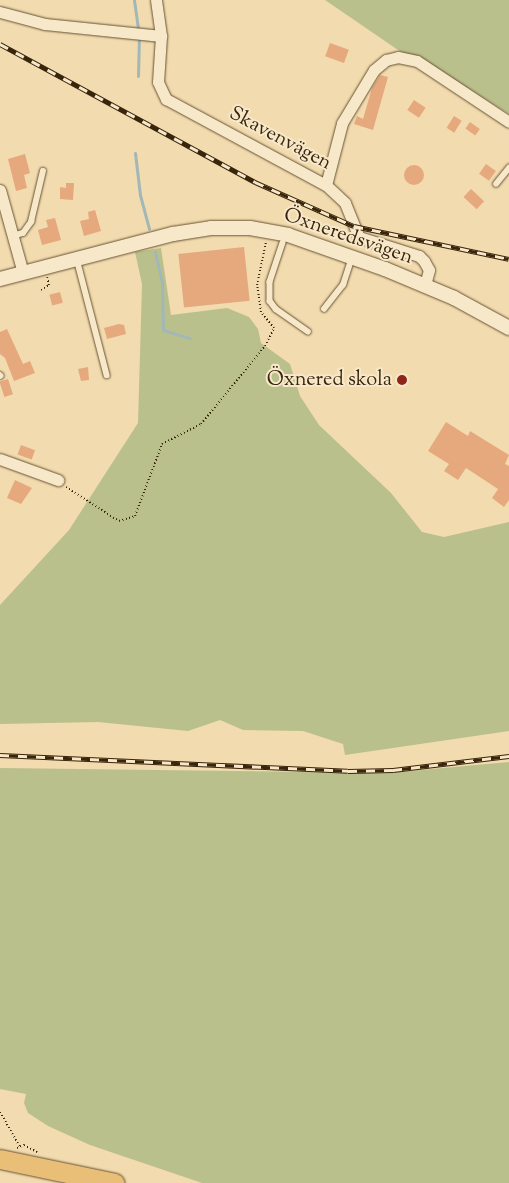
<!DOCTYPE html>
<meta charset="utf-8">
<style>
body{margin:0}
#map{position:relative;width:509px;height:1183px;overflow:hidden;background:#f2dbae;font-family:"Sorts Mill Goudy",serif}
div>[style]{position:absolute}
.green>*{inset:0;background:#bac08b}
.stream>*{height:3px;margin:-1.5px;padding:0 1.5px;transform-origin:1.5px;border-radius:1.5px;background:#a2b8b7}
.building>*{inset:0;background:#e5a97d;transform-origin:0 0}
.round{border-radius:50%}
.path>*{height:2px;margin-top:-1px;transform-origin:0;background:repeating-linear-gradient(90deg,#39250c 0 1px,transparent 0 3.5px)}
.roads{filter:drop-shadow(0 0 1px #675234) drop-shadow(0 0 1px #675234)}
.service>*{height:5.5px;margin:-2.75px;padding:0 2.75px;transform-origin:2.75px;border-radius:2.75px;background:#f7e8ca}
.minor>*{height:11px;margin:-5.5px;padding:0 5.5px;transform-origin:5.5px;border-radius:5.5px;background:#f7e8ca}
.tertiary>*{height:14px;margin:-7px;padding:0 7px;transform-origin:7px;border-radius:7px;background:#f7e8ca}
.trunk>*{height:19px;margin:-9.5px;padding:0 9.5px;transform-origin:9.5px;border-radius:9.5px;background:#e9be77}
.rail>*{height:5px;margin-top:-2.5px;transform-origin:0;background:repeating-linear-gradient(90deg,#f7e8ca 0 9px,#39250c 0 18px);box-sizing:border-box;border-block:1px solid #39250c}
.dots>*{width:14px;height:14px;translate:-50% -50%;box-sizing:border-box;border:2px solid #f7e8ca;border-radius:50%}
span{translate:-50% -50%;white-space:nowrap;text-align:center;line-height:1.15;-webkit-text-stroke:4px #f7e8ca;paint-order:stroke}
.street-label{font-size:20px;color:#39250c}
.poi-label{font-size:20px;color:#39250c}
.right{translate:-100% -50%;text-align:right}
</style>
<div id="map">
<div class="green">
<i style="clip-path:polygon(325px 0,509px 0,509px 114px,418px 57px,401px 52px)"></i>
<i style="clip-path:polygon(161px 248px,171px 315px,227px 308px,249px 317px,258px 329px,261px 343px,290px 364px,300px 396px,319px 425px,391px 493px,422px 532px,444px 537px,509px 522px,509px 731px,345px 755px,343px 744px,303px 731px,243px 730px,220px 720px,188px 731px,98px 722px,0 724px,0 605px,69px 530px,138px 423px,142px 284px,135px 252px)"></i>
<i style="clip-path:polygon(509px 762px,509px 1183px,202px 1183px,90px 1145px,48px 1126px,28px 1113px,24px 1103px,26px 1094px,0 1089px,0 768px,387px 773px)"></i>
</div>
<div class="stream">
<i style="left:134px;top:0;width:30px;rotate:82deg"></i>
<i style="left:138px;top:76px;width:40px;rotate:-88.6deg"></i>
<i style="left:135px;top:153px;width:42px;rotate:83.2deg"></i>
<i style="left:140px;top:195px;width:35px;rotate:75deg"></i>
<i style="left:155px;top:252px;width:31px;rotate:77deg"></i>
<i style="left:162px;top:282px;width:48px;rotate:88.8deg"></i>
<i style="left:163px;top:330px;width:28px;rotate:17deg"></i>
</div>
<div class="building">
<i style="left:330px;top:43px;width:20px;height:14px;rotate:20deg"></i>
<i style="clip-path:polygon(380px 75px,388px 77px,373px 130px,354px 124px,357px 116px,363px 119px,372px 88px)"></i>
<i style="left:414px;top:100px;width:14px;height:12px;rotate:34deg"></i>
<i style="left:454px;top:116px;width:9px;height:14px;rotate:32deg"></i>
<i style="left:470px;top:122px;width:12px;height:8px;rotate:35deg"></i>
<i style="clip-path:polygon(25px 154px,30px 173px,24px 175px,27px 188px,16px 191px,8px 159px)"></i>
<i style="left:486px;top:164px;width:12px;height:12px;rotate:35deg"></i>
<i class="round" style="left:404px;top:165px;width:20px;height:20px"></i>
<i style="clip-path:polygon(66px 183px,74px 183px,73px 200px,60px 199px,60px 187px,66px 188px)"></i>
<i style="left:471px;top:189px;width:18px;height:11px;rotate:43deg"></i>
<i style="clip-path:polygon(95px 210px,101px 231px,84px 236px,80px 221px,89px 219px,88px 212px)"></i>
<i style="clip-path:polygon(55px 218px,61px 240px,42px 245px,38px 230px,48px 227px,46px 220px)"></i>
<i style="left:244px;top:247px;width:54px;height:66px;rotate:84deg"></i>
<i style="left:60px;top:292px;width:11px;height:11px;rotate:75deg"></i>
<i style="clip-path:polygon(119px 324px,124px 325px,126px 334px,107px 339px,104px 328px)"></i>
<i style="clip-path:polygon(7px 329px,23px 364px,30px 361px,35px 373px,14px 381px,5px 358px,0 354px,0 332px)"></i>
<i style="clip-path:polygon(88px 367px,89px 380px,81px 381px,78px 369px)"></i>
<i style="left:8px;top:379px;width:16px;height:9px;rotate:72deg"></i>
<i style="clip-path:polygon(446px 422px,468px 436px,470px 431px,509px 455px,505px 464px,509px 466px,509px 500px,504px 507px,492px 498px,498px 489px,466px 468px,458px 480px,444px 471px,449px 464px,428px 451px)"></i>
<i style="left:21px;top:445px;width:15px;height:10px;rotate:20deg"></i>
<i style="clip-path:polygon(15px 480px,32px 488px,21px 504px,7px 498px)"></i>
</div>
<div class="path">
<i style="left:41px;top:290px;width:9px;rotate:-32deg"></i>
<i style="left:49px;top:285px;width:8px;rotate:-104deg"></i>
<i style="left:66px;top:487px;width:63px;rotate:32.7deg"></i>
<i style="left:119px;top:521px;width:17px;rotate:-17deg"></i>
<i style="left:135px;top:516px;width:77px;rotate:-69.4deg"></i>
<i style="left:162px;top:444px;width:44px;rotate:-27.1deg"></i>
<i style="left:201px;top:424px;width:101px;rotate:-50.6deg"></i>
<i style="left:265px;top:346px;width:20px;rotate:-63deg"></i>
<i style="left:274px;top:328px;width:21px;rotate:-129deg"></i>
<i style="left:261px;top:312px;width:27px;rotate:-98deg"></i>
<i style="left:257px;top:285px;width:44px;rotate:-78.2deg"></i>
<i style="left:0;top:1112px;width:40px;rotate:60.3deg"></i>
<i style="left:17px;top:1148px;width:8px;rotate:-23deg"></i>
<i style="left:24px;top:1145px;width:15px;rotate:28deg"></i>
</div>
<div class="roads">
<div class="service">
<i style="left:496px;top:184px;width:21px;rotate:-51deg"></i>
<i style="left:13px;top:236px;width:10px;rotate:-17deg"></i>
<i style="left:23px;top:233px;width:14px;rotate:-54deg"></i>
<i style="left:31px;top:222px;width:52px;rotate:-76.8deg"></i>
<i style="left:283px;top:243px;width:41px;rotate:108.4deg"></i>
<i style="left:270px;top:282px;width:19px;rotate:90deg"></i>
<i style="left:270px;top:301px;width:10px;rotate:53deg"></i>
<i style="left:276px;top:309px;width:39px;rotate:35deg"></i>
<i style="left:77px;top:259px;width:120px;rotate:75.5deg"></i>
<i style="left:324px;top:309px;width:31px;rotate:-52deg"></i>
<i style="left:343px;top:285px;width:29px;rotate:-72deg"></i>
<i style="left:0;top:375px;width:1px;rotate:45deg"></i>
</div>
<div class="minor">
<i style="left:156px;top:0;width:36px;rotate:82deg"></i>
<i style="left:161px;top:36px;width:46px;rotate:93.7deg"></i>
<i style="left:158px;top:82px;width:19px;rotate:65deg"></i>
<i style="left:166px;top:99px;width:182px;rotate:28.3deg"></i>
<i style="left:326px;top:185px;width:26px;rotate:43deg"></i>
<i style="left:345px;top:203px;width:37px;rotate:68deg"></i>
<i style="left:359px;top:237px;width:63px;rotate:17.6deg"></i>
<i style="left:419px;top:256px;width:7px;rotate:45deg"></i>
<i style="left:424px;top:261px;width:10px;rotate:61deg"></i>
<i style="left:429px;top:270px;width:16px;rotate:105deg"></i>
<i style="left:0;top:12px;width:47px;rotate:14.9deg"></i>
<i style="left:45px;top:24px;width:117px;rotate:5.9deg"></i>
<i style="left:326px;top:185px;width:64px;rotate:-75.5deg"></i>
<i style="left:342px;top:123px;width:62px;rotate:-58.9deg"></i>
<i style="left:374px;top:70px;width:16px;rotate:-40deg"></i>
<i style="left:386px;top:60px;width:12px;rotate:-14deg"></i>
<i style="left:398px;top:57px;width:19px;rotate:12deg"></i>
<i style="left:417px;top:61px;width:110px;rotate:33.5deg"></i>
<i style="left:0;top:190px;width:86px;rotate:74.5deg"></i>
<i style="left:0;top:459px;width:62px;rotate:19.9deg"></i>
</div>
<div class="tertiary">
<i style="left:0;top:279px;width:179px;rotate:-14.6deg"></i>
<i style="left:173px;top:234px;width:38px;rotate:-9deg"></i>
<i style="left:211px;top:228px;width:39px"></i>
<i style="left:250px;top:228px;width:39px;rotate:10deg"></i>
<i style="left:288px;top:235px;width:103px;rotate:19.3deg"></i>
<i style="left:385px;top:269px;width:75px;rotate:22.8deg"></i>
<i style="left:454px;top:298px;width:63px;rotate:28.6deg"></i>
</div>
<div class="trunk">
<i style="left:0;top:1159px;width:117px;rotate:11.8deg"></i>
</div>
</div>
<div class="rail">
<i style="left:0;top:44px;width:290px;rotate:28.4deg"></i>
<i style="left:255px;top:182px;width:108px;rotate:24deg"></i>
<i style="left:354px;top:226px;width:158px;rotate:12deg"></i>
<i style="left:0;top:755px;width:348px;rotate:2.6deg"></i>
<i style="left:348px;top:771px;width:45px;rotate:-1.3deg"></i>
<i style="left:393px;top:770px;width:117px;rotate:-6.9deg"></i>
</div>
<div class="dots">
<i style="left:402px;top:380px;background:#8f2418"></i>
</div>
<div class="street-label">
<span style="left:280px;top:139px;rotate:28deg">Skavenvägen</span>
<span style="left:348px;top:237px;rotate:19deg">Öxneredsvägen</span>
</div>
<div class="poi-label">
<span class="right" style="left:392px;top:380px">Öxnered skola</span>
</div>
</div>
